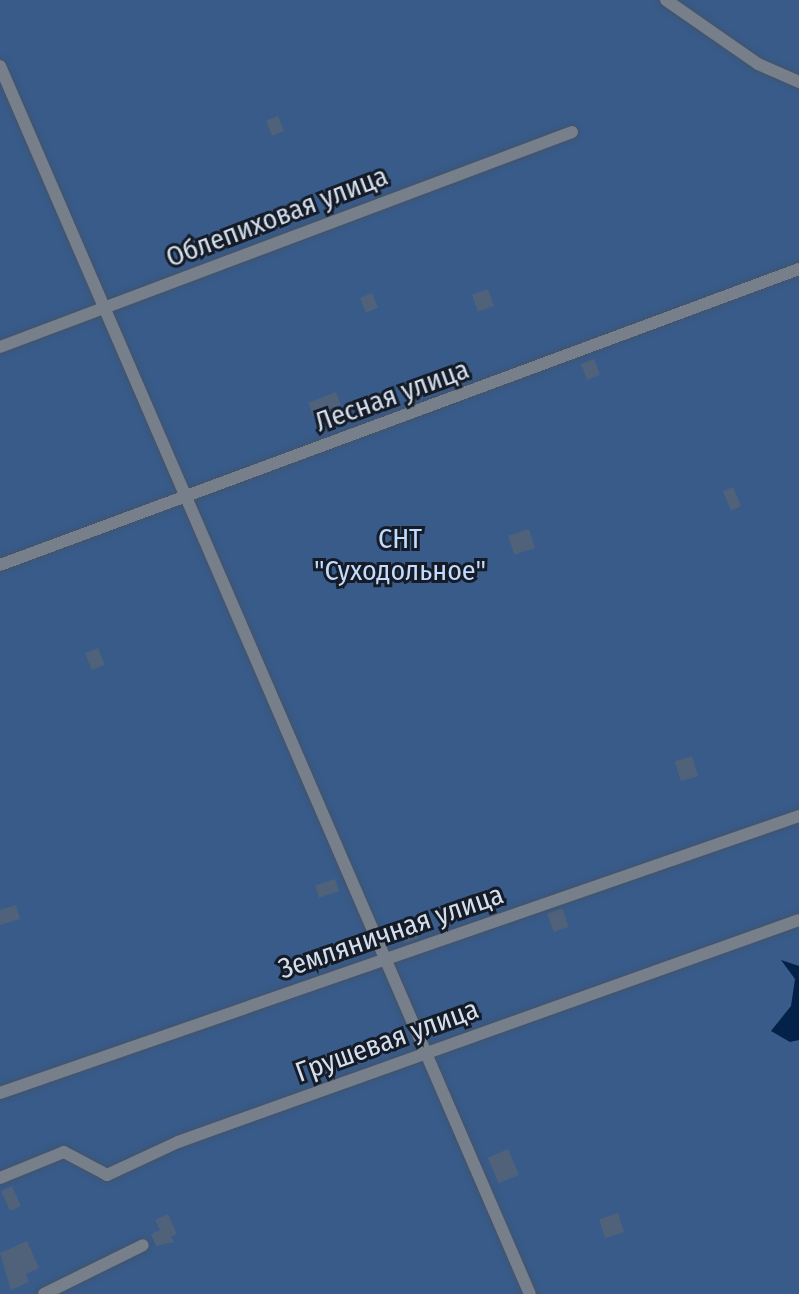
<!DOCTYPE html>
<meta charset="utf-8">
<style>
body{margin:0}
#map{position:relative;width:799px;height:1294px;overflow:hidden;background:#25354b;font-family:"Fira Sans Condensed",sans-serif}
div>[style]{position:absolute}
.green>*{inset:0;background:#385b8a;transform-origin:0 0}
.water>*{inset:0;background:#032149}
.building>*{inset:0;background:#50617a;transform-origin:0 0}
.roads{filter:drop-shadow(0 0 2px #445368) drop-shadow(0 0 2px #445368)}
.minor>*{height:12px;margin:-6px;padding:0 6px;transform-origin:6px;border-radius:6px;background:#777f8b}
span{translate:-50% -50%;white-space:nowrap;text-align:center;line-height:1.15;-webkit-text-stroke:6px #151c27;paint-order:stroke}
.street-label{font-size:28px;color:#d4deec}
.park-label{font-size:28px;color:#c3dbfd}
</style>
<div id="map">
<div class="green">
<i style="left:0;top:0;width:799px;height:1294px"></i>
</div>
<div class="water">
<i style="clip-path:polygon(781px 960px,799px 966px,799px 1040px,790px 1042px,771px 1031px,791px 1006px,795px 979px)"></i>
</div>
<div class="building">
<i style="left:278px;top:116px;width:16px;height:13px;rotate:68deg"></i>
<i style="left:488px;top:289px;width:18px;height:17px;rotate:71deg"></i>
<i style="left:372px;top:293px;width:16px;height:13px;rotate:68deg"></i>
<i style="left:594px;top:359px;width:17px;height:14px;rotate:69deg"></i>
<i style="left:336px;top:392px;width:14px;height:30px;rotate:69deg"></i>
<i style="left:733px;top:487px;width:21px;height:11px;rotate:67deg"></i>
<i style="left:529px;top:529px;width:20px;height:22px;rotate:72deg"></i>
<i style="left:98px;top:648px;width:18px;height:14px;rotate:68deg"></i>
<i style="left:692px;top:756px;width:21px;height:18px;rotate:73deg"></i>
<i style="left:335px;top:879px;width:13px;height:21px;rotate:72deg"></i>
<i style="clip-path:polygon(16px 905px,20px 919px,0 925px,0 910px)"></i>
<i style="left:562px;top:908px;width:20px;height:16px;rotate:70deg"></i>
<i style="left:414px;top:924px;width:15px;height:15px;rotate:70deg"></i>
<i style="left:508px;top:1149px;width:28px;height:22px;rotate:67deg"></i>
<i style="left:12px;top:1186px;width:22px;height:12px;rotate:66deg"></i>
<i style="left:618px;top:1213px;width:20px;height:20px;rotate:72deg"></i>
<i style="clip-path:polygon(168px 1214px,177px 1234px,171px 1237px,174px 1242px,156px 1246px,151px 1234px,160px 1230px,155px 1220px)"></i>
<i style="clip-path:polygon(27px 1241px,39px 1268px,26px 1274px,29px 1282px,11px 1290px,0 1253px)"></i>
</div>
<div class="roads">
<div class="minor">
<i style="left:666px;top:0;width:112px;rotate:34.8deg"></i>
<i style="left:758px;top:64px;width:45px;rotate:23.7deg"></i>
<i style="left:0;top:66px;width:1337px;rotate:66.66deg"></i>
<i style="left:0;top:347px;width:611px;rotate:-20.6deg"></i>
<i style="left:0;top:565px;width:852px;rotate:-20.33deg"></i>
<i style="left:0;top:1093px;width:846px;rotate:-19.12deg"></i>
<i style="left:0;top:1178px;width:69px;rotate:-22.1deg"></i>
<i style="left:64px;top:1152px;width:49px;rotate:28.1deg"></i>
<i style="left:107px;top:1175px;width:78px;rotate:-24.9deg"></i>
<i style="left:178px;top:1142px;width:659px;rotate:-19.67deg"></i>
<i style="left:44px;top:1294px;width:110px;rotate:-26.3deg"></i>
</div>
</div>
<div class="street-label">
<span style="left:277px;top:217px;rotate:-21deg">Облепиховая улица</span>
<span style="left:392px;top:396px;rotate:-20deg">Лесная улица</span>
<span style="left:391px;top:932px;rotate:-19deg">Земляничная улица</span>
<span style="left:387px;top:1041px;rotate:-20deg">Грушевая улица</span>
</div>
<div class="park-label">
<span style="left:400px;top:555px">СНТ<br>"Суходольное"</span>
</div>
</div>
